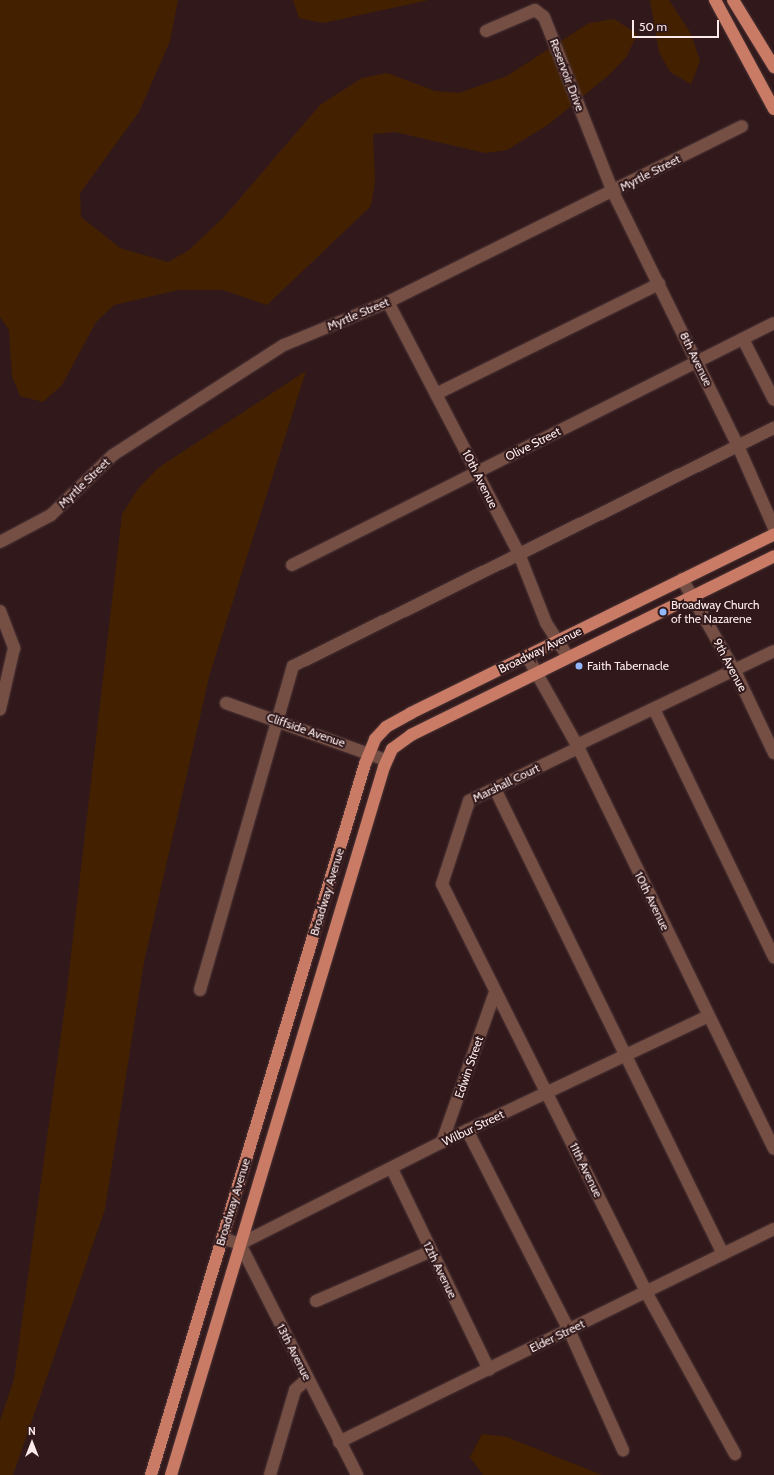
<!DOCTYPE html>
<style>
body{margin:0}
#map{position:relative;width:774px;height:1475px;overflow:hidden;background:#31191b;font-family:Cabin,sans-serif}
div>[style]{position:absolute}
.green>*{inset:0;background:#432100}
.roads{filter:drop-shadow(0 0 1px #4e3638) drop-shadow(0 0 1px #4e3638)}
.minor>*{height:12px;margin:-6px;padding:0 6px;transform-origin:6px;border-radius:6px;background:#754f44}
.major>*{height:12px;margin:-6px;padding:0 6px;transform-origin:6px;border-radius:6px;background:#c97b65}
.dots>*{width:11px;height:11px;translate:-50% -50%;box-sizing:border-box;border:2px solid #31191b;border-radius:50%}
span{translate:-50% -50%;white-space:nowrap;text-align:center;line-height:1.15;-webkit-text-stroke:4px #31191b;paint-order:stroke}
.street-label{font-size:12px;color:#fdebec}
.poi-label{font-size:12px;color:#fdebec}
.left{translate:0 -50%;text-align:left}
.north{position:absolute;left:12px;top:1423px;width:40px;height:40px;-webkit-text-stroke:3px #31191b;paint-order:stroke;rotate:0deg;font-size:11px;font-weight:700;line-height:16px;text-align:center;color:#fdebec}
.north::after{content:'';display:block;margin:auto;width:14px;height:18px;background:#fdebec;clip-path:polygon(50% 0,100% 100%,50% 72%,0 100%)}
.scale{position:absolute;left:632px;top:20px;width:87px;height:18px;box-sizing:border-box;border:2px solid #fdebec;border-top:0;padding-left:5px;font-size:12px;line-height:14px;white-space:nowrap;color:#fdebec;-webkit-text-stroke:3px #31191b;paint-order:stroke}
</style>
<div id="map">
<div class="green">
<i style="clip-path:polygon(0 0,178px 0,170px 41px,139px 112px,80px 193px,81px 217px,120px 248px,168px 262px,189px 250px,224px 217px,320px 105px,362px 78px,387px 73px,435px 91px,459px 93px,507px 76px,589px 23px,614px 19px,637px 34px,627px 56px,610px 74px,549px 124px,507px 150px,485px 153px,395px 132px,373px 134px,375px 181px,371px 206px,267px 305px,223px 290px,178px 290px,114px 305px,96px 322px,62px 385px,43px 402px,20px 396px,12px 376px,9px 330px,0 317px)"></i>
<i style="clip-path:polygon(293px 0,429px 0,323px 23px,299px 18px)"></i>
<i style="clip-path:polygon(650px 0,669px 0,691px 34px,700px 61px,691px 84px,670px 72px,659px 52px)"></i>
<i style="clip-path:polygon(306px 371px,210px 673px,144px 962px,105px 1209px,13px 1475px,0 1475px,0 1421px,14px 1379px,66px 998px,122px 514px,138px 489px,158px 468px)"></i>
<i style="clip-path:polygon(482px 1434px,507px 1437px,602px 1475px,483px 1475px,470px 1457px)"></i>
</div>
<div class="roads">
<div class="minor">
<i style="left:486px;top:31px;width:53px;rotate:-23.2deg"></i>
<i style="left:535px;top:10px;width:11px;rotate:38deg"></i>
<i style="left:544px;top:17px;width:188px;rotate:68.5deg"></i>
<i style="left:613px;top:192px;width:283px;rotate:63.8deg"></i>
<i style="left:738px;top:446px;width:90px;rotate:66.3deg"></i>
<i style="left:388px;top:302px;width:284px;rotate:62.5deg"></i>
<i style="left:519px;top:554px;width:74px;rotate:68.6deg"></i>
<i style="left:546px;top:623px;width:40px;rotate:57.1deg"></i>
<i style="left:743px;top:339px;width:68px;rotate:63.1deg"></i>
<i style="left:436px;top:394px;width:249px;rotate:-26.3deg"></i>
<i style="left:0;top:542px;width:58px;rotate:-27.9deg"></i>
<i style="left:51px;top:515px;width:86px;rotate:-44.1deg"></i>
<i style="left:113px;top:455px;width:203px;rotate:-32.8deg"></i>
<i style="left:284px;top:345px;width:113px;rotate:-22.5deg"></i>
<i style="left:388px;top:302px;width:395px;rotate:-26.4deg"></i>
<i style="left:292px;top:565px;width:539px;rotate:-26.66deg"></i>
<i style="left:682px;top:579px;width:106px;rotate:60.1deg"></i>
<i style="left:735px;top:671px;width:91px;rotate:64.6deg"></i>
<i style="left:0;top:611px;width:40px;rotate:69deg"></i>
<i style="left:14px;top:648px;width:63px;rotate:102.9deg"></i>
<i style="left:527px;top:656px;width:102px;rotate:60.7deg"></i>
<i style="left:577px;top:745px;width:449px;rotate:64deg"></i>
<i style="left:226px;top:703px;width:170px;rotate:19.6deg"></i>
<i style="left:654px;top:709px;width:276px;rotate:64.2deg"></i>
<i style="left:577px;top:745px;width:218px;rotate:-25.5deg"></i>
<i style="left:578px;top:748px;width:121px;rotate:154.1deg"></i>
<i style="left:469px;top:801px;width:87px;rotate:108deg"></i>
<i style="left:442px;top:884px;width:456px;rotate:63.4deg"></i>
<i style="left:646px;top:1292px;width:185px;rotate:61.2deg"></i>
<i style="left:495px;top:789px;width:518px;rotate:63.88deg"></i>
<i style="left:200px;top:990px;width:337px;rotate:-74deg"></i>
<i style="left:293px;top:666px;width:537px;rotate:-26.33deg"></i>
<i style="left:467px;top:1130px;width:225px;rotate:63deg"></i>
<i style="left:569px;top:1330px;width:132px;rotate:65.8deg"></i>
<i style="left:442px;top:1142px;width:159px;rotate:-70.5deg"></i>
<i style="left:392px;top:1169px;width:223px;rotate:64.2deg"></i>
<i style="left:222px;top:1238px;width:19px;rotate:18deg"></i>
<i style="left:240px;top:1244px;width:259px;rotate:63.1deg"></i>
<i style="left:240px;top:1244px;width:226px;rotate:-26.8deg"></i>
<i style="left:442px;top:1142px;width:294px;rotate:-25.3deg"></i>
<i style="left:316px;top:1301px;width:125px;rotate:-23.5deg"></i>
<i style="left:339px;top:1442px;width:484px;rotate:-26.1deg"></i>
<i style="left:270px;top:1475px;width:89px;rotate:-73.6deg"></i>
<i style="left:295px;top:1390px;width:16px;rotate:-43deg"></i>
</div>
<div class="major">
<i style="left:715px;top:0;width:124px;rotate:61.6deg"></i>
<i style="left:733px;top:0;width:79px;rotate:58.5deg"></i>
<i style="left:151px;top:1475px;width:743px;rotate:-73.25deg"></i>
<i style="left:365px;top:764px;width:27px;rotate:-68deg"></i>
<i style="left:375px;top:739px;width:16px;rotate:-47deg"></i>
<i style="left:386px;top:727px;width:29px;rotate:-29deg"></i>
<i style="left:411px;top:713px;width:405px;rotate:-26.2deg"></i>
<i style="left:171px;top:1475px;width:739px;rotate:-73.26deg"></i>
<i style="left:384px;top:767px;width:20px;rotate:-66deg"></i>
<i style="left:392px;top:749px;width:24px;rotate:-36deg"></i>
<i style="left:411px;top:735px;width:405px;rotate:-26.2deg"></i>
</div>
</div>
<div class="dots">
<i style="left:663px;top:612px;background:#93b7fd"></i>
<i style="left:579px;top:666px;background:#93b7fd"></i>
</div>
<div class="street-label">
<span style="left:567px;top:75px;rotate:69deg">Reservoir Drive</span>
<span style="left:650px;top:173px;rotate:-27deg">Myrtle Street</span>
<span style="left:358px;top:314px;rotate:-23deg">Myrtle Street</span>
<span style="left:696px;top:359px;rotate:64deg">8th Avenue</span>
<span style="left:533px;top:444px;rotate:-27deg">Olive Street</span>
<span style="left:480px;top:479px;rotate:63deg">10th Avenue</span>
<span style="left:84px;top:483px;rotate:-44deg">Myrtle Street</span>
<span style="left:540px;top:650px;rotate:-26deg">Broadway Avenue</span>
<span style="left:730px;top:665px;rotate:62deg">9th Avenue</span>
<span style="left:306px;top:730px;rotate:19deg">Cliffside Avenue</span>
<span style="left:506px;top:783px;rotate:-26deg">Marshall Court</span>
<span style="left:327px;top:892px;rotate:-73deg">Broadway Avenue</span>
<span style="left:652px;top:901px;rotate:64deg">10th Avenue</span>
<span style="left:469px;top:1067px;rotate:-71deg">Edwin Street</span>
<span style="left:473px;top:1128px;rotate:-26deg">Wilbur Street</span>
<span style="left:586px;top:1170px;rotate:64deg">11th Avenue</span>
<span style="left:233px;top:1202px;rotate:-73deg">Broadway Avenue</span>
<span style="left:440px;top:1270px;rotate:64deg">12th Avenue</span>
<span style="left:557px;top:1336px;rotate:-26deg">Elder Street</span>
<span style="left:294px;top:1352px;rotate:63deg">13th Avenue</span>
</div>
<div class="poi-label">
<span class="left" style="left:671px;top:612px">Broadway Church<br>of the Nazarene</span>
<span class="left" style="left:587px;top:666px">Faith Tabernacle</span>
</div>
<div class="north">N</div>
<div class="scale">50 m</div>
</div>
